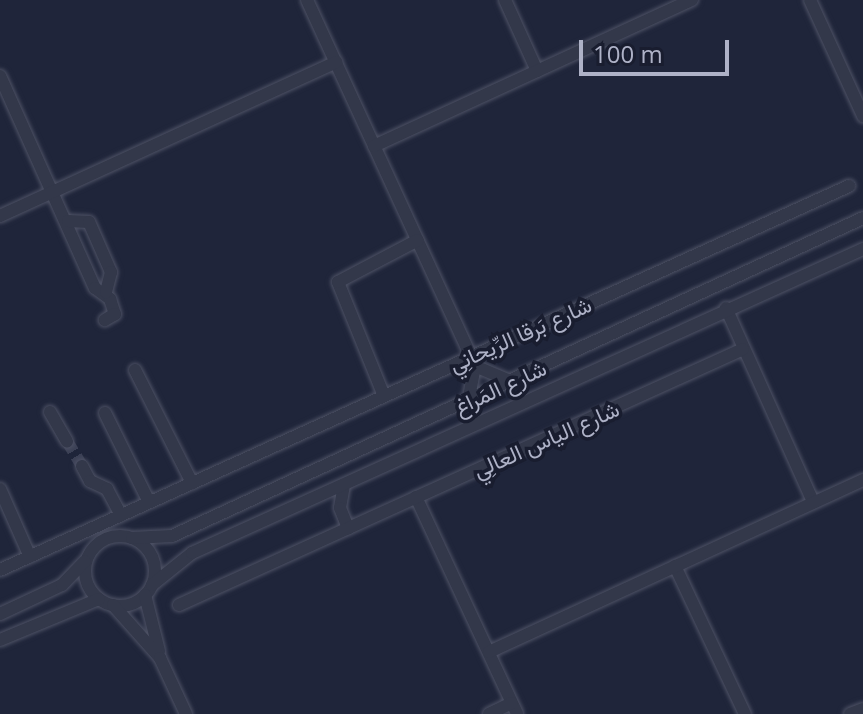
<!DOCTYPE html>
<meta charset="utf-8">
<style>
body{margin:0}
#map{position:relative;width:863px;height:714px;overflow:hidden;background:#1f253a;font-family:"Open Sans",Vazirmatn,sans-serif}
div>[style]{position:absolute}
.minor-tunnel>*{height:12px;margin-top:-6px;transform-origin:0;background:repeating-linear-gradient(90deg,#3c4156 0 12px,transparent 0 18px)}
.roads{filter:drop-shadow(0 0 2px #4e5265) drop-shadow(0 0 2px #4e5265)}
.minor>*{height:12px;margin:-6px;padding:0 6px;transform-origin:6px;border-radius:6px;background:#33384a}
.minor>.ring{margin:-6px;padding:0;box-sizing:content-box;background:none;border:12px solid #33384a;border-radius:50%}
span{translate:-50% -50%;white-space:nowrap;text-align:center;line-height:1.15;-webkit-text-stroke:7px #191d2f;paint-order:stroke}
.street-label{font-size:22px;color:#aeb2c7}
.scale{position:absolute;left:579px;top:40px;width:150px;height:36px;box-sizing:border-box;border:4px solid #aeb2c7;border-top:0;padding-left:10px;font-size:24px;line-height:28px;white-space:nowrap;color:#aeb2c7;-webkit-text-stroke:6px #191d2f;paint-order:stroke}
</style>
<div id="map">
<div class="minor-tunnel">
<i style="left:67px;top:441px;width:29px;rotate:59deg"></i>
</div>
<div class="roads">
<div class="minor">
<i style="left:307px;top:0;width:403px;rotate:65.3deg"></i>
<i style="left:475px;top:366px;width:37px;rotate:101deg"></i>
<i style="left:505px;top:0;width:78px;rotate:65.7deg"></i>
<i style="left:810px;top:0;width:128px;rotate:65.4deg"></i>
<i style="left:0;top:76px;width:232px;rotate:65.9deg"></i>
<i style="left:95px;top:288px;width:19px;rotate:36deg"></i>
<i style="left:110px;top:299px;width:16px;rotate:72deg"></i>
<i style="left:115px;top:314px;width:12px;rotate:149deg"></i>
<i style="left:374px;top:146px;width:350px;rotate:-24.7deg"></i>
<i style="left:0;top:216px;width:370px;rotate:-24.6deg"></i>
<i style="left:68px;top:221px;width:21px;rotate:3deg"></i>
<i style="left:89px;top:222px;width:55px;rotate:66.3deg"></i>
<i style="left:111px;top:272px;width:21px;rotate:104deg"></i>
<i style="left:726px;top:308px;width:213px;rotate:65.8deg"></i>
<i style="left:475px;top:366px;width:38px;rotate:23deg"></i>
<i style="left:135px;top:370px;width:127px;rotate:63.2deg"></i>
<i style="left:384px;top:396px;width:123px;rotate:-112deg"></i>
<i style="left:338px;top:282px;width:90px;rotate:-27.7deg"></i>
<i style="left:50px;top:412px;width:34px;rotate:60deg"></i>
<i style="left:105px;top:413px;width:99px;rotate:63.7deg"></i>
<i style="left:82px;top:466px;width:17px;rotate:62deg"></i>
<i style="left:90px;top:481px;width:19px;rotate:25deg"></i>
<i style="left:107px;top:489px;width:30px;rotate:62deg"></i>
<i style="left:344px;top:485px;width:23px;rotate:100deg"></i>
<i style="left:340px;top:508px;width:22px;rotate:68deg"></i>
<i style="left:0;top:489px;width:74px;rotate:66.2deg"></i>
<i style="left:416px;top:497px;width:239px;rotate:65deg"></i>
<i class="ring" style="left:85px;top:536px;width:58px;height:58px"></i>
<i style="left:132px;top:538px;width:40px;rotate:-2.9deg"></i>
<i style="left:172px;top:536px;width:761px;rotate:-24.71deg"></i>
<i style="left:675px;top:566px;width:164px;rotate:64.7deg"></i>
<i style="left:0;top:570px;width:932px;rotate:-24.34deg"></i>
<i style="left:152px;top:585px;width:51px;rotate:-38.7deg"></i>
<i style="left:192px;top:553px;width:737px;rotate:-24.37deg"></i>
<i style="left:145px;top:595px;width:58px;rotate:76deg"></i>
<i style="left:113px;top:605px;width:71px;rotate:48.4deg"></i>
<i style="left:160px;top:658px;width:62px;rotate:65.1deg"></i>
<i style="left:179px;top:605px;width:619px;rotate:-24.41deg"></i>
<i style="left:0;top:614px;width:68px;rotate:-25.1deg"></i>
<i style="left:62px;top:585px;width:33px;rotate:-46deg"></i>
<i style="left:0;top:640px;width:107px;rotate:-22.5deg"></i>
<i style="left:489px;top:652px;width:412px;rotate:-24.7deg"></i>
<i style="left:489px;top:714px;width:25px;rotate:-26deg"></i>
<i style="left:850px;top:714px;width:14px;rotate:-21deg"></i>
</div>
</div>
<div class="street-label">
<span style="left:520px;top:334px;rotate:-24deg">شارع بَرقا الرِّيحانِي</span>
<span style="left:500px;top:387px;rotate:-25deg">شارع المَراغ</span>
<span style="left:546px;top:439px;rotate:-24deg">شارع الياس العالِي</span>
</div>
<div class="scale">100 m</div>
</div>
